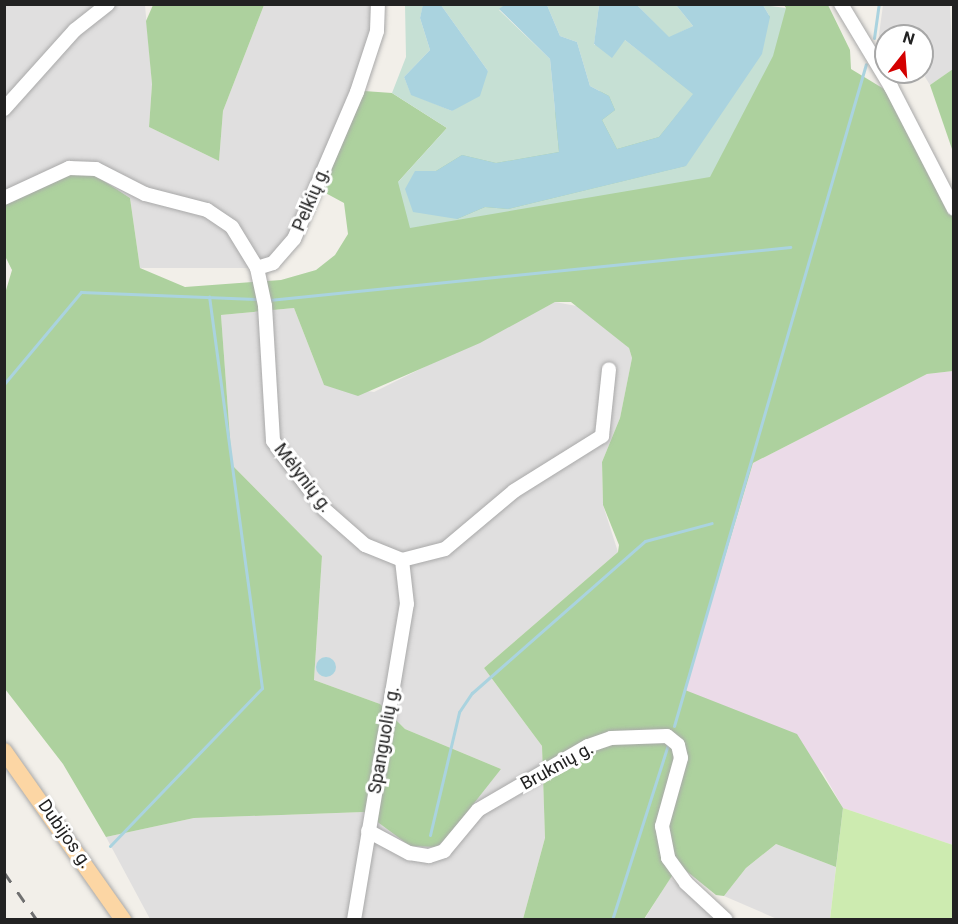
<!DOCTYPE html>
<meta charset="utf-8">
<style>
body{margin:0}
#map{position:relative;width:958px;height:924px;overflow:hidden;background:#f2efe9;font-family:Roboto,sans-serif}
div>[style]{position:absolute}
.residential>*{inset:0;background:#e0dfdf}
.industrial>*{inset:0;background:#ebdbe8}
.grass>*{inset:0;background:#cdebb0}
.forest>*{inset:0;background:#add19e}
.wetland>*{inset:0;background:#c6e0d4}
.water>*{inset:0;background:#aad3df}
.round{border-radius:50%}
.stream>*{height:3px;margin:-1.5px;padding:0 1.5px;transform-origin:1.5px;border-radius:1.5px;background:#aad3df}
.roads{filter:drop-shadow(0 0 2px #a9a9a9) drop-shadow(0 0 2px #a9a9a9)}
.minor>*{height:14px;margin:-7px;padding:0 7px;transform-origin:7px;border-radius:7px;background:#fff}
.major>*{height:16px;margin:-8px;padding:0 8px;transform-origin:8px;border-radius:8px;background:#fcd6a4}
.rail>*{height:3px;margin-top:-1.5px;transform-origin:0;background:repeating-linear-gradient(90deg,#707070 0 12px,transparent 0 24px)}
span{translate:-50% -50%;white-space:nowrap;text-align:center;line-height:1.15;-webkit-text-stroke:6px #fff;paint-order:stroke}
.street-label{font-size:18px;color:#222}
.frame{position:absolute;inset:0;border:6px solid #222;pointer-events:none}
.north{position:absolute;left:874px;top:24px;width:60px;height:60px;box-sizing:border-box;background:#fff;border:2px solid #a7a7a7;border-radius:50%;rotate:17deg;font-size:16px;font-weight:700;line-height:24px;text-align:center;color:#222}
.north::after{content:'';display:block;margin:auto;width:21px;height:27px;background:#d40000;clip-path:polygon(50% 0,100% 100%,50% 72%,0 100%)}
</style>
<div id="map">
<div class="residential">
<i style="clip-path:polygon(950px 4px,953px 69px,930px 85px,922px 72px,922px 36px,886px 36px,886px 63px,878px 42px,883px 5px)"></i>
<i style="clip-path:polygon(5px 5px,145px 5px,152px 84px,149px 127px,219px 161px,223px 111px,264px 5px,384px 5px,385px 29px,364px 91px,274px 268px,140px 268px,130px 198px,93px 174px,5px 205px)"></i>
<i style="clip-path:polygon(555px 302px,582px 307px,629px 348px,632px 358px,620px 418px,602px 462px,603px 505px,618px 552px,484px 668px,542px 746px,545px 838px,523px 919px,150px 919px,106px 837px,194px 818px,364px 812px,410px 846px,501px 769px,405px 729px,380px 704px,314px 680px,322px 556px,232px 465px,221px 315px,294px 308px,324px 385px,374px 392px)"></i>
<i style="clip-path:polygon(776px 844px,836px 867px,830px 919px,777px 919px,724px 896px,746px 868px)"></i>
<i style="clip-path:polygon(670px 878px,716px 915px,717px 920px,644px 920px)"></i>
</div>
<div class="industrial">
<i style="clip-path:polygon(953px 371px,953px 845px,843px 808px,822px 771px,685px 691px,753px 463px,927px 374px)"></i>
</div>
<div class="grass">
<i style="clip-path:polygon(843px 808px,953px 845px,953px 919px,830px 919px)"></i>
</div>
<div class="forest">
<i style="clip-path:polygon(153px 5px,264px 5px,223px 111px,219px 161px,149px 127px,152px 84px,146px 21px)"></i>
<i style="clip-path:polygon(784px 5px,828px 5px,850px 50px,851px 69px,884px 89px,953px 217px,953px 371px,927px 374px,753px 463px,685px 690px,797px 734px,843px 808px,836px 867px,776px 844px,746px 868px,724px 896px,716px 895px,679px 865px,644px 919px,523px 919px,545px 838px,542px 746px,484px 668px,618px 552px,619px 545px,603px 505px,602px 462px,620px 418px,632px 358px,629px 348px,571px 302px,555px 302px,480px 343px,358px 396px,324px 385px,294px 308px,221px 315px,232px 465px,322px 556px,314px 680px,380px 704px,405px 729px,501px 769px,445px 840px,436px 847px,410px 846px,364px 812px,194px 818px,106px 837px,63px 764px,5px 689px,4px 297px,12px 270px,5px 256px,5px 205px,63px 173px,93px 174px,130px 198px,140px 268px,185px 287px,281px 280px,316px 270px,335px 255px,348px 234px,344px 203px,320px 190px,364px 91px,392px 93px,447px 128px,398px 182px,786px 8px)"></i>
<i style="clip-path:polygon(953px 69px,953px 152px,930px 85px)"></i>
</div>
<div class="wetland">
<i style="clip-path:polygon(405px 5px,423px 5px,420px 18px,430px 50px,404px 77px,411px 94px,452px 111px,488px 71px,441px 5px,504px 5px,499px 10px,550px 59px,559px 152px,496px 163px,462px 155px,436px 171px,415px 171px,457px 219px,485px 207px,508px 209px,685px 166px,770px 17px,763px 5px,786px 8px,773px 56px,710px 177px,410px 228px,398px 182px,447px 128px,392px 93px,406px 57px)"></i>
<i style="clip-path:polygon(547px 5px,599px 5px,594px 45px,625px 40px,694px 94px,659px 137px,617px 149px,602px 120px,615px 110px,609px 96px,590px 86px,577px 42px,560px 36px)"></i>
<i style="clip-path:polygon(637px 5px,676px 5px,693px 26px,669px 38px)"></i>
</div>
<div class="water">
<i style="clip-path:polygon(423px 4px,441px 5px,488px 71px,480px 96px,452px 111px,411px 95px,404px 77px,430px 50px,420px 18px)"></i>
<i style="clip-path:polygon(504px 5px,547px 5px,560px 36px,577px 42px,590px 86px,609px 96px,615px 110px,602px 120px,617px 149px,659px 137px,693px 94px,625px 40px,612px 58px,594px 44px,599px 5px,637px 5px,669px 37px,693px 26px,676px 5px,763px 5px,770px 17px,762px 54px,686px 166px,508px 209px,485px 207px,457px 219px,413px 212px,405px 189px,415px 171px,436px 171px,462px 155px,496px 163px,559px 152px,550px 59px,499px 9px)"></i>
<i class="round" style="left:316px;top:657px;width:20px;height:20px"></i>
</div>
<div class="stream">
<i style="left:874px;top:38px;width:34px;rotate:-82deg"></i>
<i style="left:269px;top:300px;width:524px;rotate:-5.81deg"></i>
<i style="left:4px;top:384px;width:120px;rotate:-50.1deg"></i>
<i style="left:81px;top:292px;width:178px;rotate:2.3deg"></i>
<i style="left:674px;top:726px;width:689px;rotate:-73.83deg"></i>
<i style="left:430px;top:835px;width:126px;rotate:-76.7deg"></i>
<i style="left:459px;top:712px;width:23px;rotate:-56deg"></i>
<i style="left:472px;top:693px;width:230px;rotate:-41.3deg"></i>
<i style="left:645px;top:541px;width:69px;rotate:-15deg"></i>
<i style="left:110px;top:846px;width:219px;rotate:-46.1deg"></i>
<i style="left:262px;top:688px;width:395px;rotate:-97.7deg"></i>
<i style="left:612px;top:920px;width:184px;rotate:-72.3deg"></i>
</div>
<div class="roads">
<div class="minor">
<i style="left:841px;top:4px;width:97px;rotate:58.9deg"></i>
<i style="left:891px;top:87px;width:137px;rotate:62.7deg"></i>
<i style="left:4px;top:109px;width:106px;rotate:-48.1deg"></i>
<i style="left:75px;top:30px;width:42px;rotate:-38.2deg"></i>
<i style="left:4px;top:198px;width:72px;rotate:-24.8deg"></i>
<i style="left:69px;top:168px;width:27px;rotate:2deg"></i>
<i style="left:96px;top:169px;width:55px;rotate:27deg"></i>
<i style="left:145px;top:194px;width:64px;rotate:14.5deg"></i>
<i style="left:207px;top:210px;width:30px;rotate:34deg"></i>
<i style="left:232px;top:227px;width:48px;rotate:58.6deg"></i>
<i style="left:257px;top:268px;width:17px;rotate:-17deg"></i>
<i style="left:273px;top:263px;width:32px;rotate:-49deg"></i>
<i style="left:294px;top:239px;width:160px;rotate:-66.8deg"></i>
<i style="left:357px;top:92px;width:64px;rotate:-71.8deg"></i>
<i style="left:377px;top:31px;width:27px;rotate:-88deg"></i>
<i style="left:257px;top:268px;width:39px;rotate:78deg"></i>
<i style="left:265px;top:306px;width:135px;rotate:86.6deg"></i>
<i style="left:273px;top:441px;width:85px;rotate:53.1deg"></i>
<i style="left:324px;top:509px;width:55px;rotate:41.3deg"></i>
<i style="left:365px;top:545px;width:40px;rotate:22deg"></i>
<i style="left:402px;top:560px;width:44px;rotate:-14.3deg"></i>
<i style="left:445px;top:549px;width:90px;rotate:-40deg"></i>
<i style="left:514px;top:491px;width:104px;rotate:-32deg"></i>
<i style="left:602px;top:436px;width:67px;rotate:-84deg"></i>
<i style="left:368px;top:831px;width:47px;rotate:28.2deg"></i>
<i style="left:409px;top:853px;width:20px;rotate:9deg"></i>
<i style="left:429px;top:856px;width:16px;rotate:-18deg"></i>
<i style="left:444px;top:851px;width:53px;rotate:-50.3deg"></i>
<i style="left:478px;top:810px;width:127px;rotate:-30.2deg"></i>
<i style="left:588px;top:746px;width:24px;rotate:-19deg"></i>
<i style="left:611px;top:738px;width:56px;rotate:-2deg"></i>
<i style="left:667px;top:736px;width:14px;rotate:39deg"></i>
<i style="left:678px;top:745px;width:13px;rotate:77deg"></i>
<i style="left:681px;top:758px;width:71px;rotate:105.6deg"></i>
<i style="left:662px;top:826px;width:33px;rotate:79deg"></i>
<i style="left:668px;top:858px;width:31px;rotate:54deg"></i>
<i style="left:686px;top:883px;width:54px;rotate:42.8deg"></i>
<i style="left:354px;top:920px;width:320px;rotate:-80.5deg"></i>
<i style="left:407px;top:604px;width:44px;rotate:-96.5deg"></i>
</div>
<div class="major">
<i style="left:4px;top:751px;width:207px;rotate:54.8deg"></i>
</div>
</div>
<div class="rail">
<i style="left:4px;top:872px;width:58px;rotate:55.5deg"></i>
</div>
<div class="street-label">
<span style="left:311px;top:199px;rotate:-67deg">Pelkių g.</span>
<span style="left:303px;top:478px;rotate:52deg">Mėlynių g.</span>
<span style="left:384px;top:740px;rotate:-80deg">Spanguolių g.</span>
<span style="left:557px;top:766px;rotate:-29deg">Bruknių g.</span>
<span style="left:65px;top:834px;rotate:55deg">Dubijos g.</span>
</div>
<div class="frame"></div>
<div class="north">N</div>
</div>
